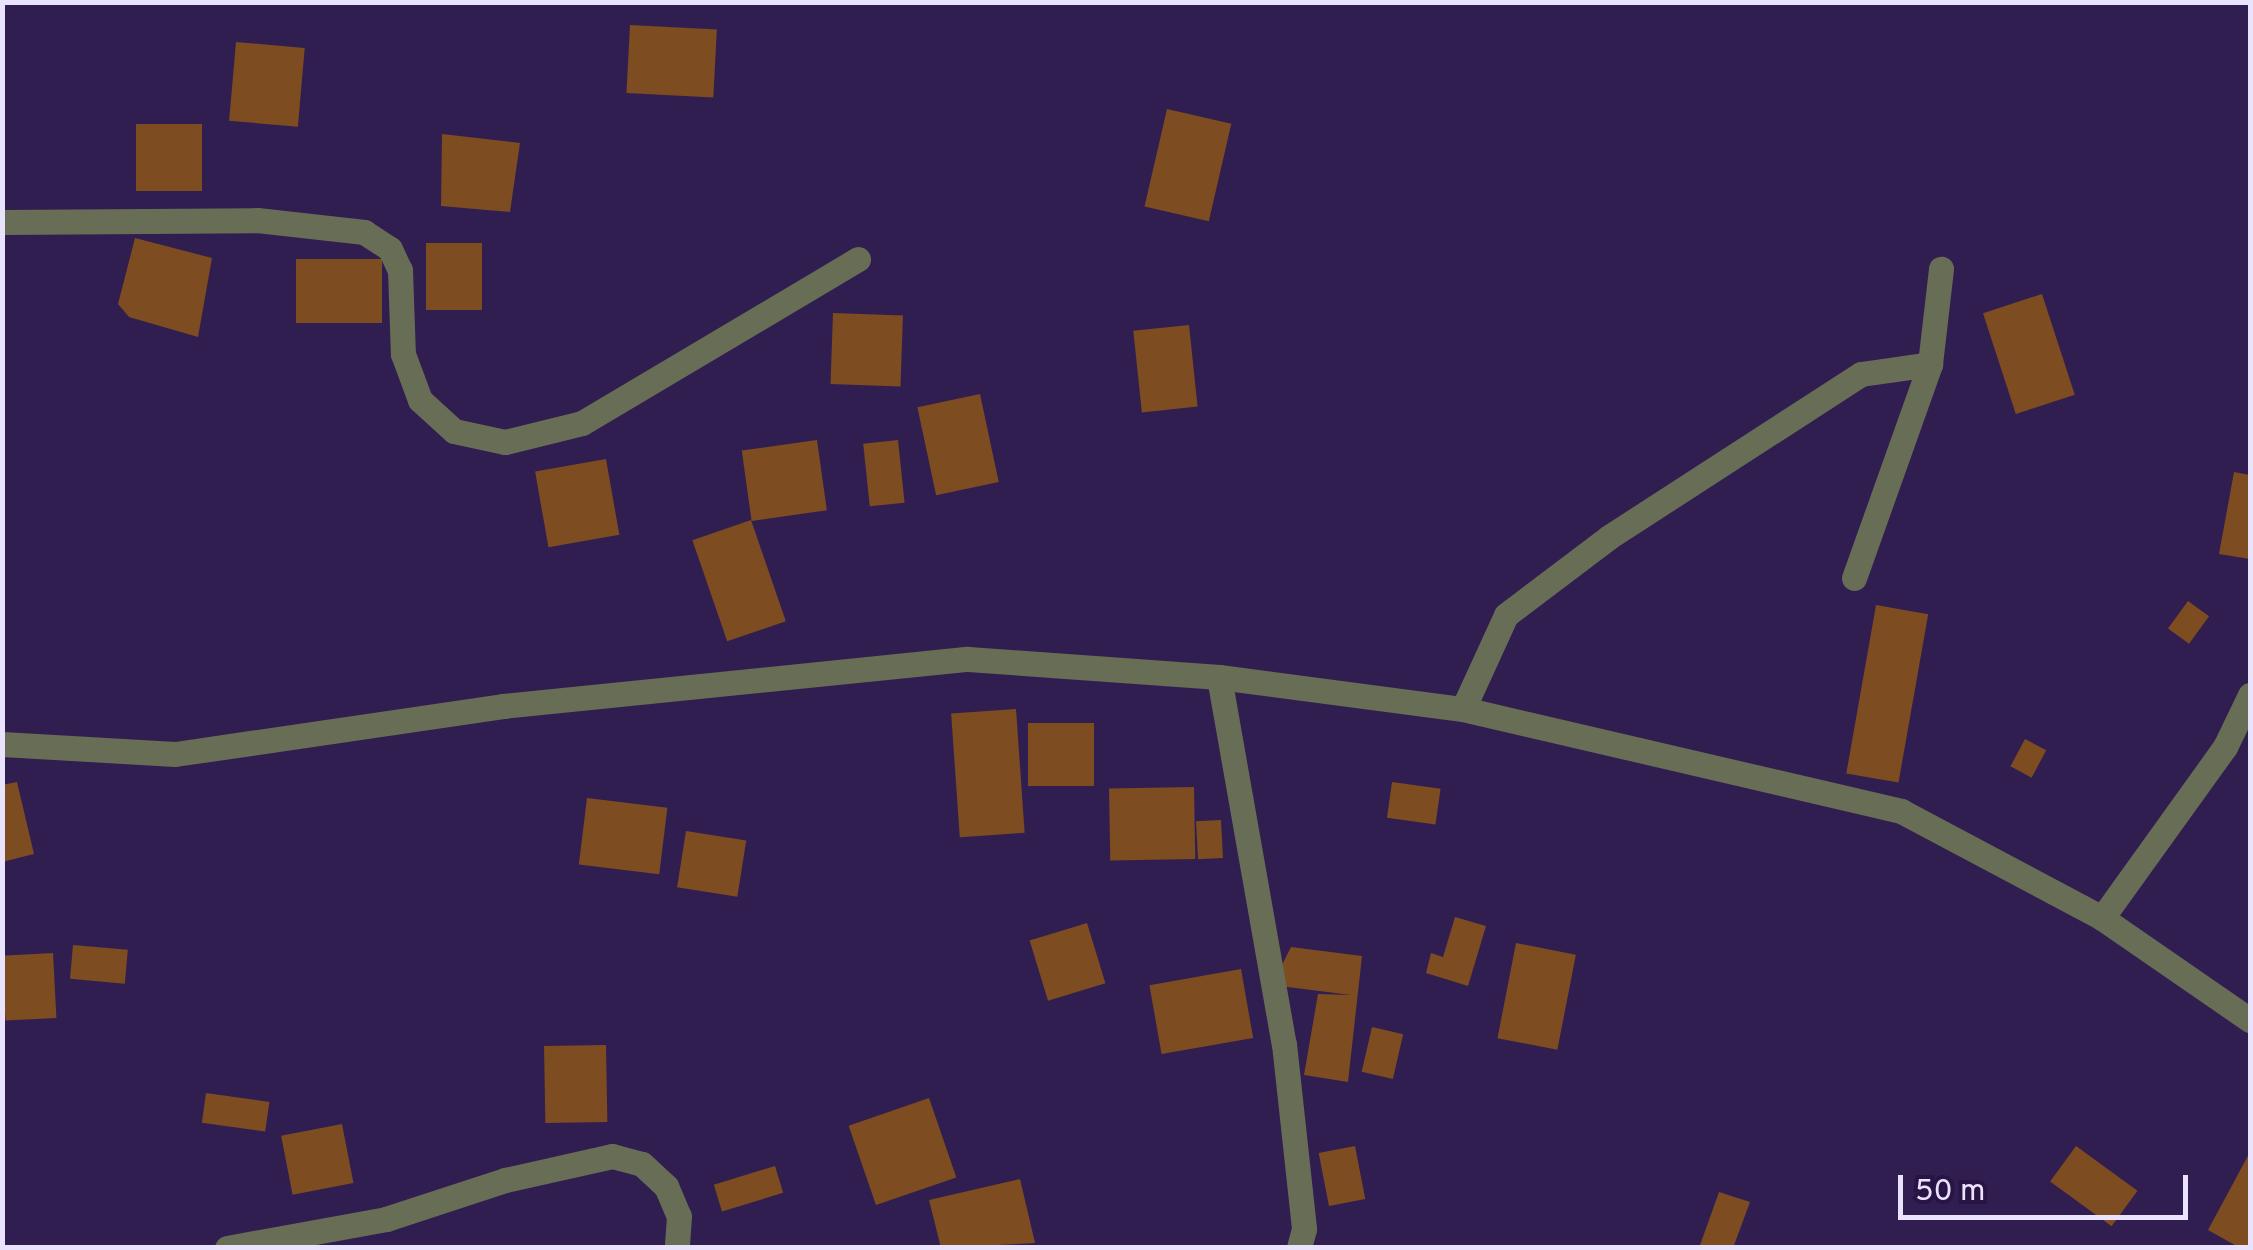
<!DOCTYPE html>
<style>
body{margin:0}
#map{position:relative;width:2253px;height:1250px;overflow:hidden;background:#311e50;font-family:Overpass,sans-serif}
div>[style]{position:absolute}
.building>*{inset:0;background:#7d4c21;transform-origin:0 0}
.minor>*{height:25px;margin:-12.5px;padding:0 12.5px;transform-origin:12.5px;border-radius:12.5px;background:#686e55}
span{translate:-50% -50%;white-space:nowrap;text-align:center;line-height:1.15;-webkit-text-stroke:10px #281445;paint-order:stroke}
.frame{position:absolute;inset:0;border:5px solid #eae3fd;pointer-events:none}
.scale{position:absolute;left:1898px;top:1175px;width:290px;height:45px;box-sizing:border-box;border:5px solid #eae3fd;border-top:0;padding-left:12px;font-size:30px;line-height:35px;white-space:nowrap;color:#eae3fd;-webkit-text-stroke:8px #281445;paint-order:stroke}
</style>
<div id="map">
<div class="building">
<i style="left:630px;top:25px;width:87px;height:68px;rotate:3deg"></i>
<i style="left:236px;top:42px;width:69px;height:79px;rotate:5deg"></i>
<i style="left:1167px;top:109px;width:66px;height:100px;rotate:13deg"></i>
<i style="left:202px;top:124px;width:67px;height:66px;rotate:90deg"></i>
<i style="clip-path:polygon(442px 134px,520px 143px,510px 212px,441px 206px)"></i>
<i style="clip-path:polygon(135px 238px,212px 258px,198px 337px,129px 317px,118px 304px)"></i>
<i style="left:426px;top:243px;width:56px;height:67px"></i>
<i style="left:382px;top:259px;width:64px;height:86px;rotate:90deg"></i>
<i style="left:2042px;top:294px;width:106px;height:62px;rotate:72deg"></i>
<i style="left:833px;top:313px;width:70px;height:71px;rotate:2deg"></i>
<i style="left:1189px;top:325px;width:82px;height:56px;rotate:84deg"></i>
<i style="left:980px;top:394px;width:90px;height:64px;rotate:78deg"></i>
<i style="left:817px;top:440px;width:71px;height:76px;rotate:82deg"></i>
<i style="left:898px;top:440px;width:63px;height:35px;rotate:84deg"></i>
<i style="left:606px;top:459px;width:77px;height:72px;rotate:80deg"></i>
<i style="clip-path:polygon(2234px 472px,2250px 475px,2250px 559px,2219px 554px)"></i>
<i style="left:751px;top:520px;width:107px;height:62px;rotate:71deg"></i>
<i style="left:2188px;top:601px;width:26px;height:34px;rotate:36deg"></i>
<i style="left:1876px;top:605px;width:53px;height:171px;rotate:10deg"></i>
<i style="left:1016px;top:709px;width:124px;height:65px;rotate:86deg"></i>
<i style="left:1028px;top:723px;width:66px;height:63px"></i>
<i style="left:2025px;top:739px;width:24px;height:31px;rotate:28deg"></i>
<i style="clip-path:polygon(17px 782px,34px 854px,2px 862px,2px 785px)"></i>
<i style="left:1392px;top:782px;width:49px;height:36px;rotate:8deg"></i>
<i style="left:1194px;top:787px;width:72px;height:85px;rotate:89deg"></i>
<i style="left:587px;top:798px;width:81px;height:67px;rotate:7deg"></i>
<i style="left:1221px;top:820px;width:38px;height:25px;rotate:87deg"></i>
<i style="left:686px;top:831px;width:61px;height:57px;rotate:9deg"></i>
<i style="clip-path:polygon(1455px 917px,1486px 926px,1468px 986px,1426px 973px,1431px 953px,1443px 957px)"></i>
<i style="left:1087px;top:923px;width:63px;height:60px;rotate:73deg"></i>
<i style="left:1516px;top:943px;width:61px;height:97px;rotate:11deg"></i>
<i style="left:73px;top:945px;width:55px;height:34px;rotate:5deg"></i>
<i style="clip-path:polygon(1291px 947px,1362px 956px,1348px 1082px,1304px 1075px,1318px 994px,1351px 995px,1272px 985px)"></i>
<i style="left:53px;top:953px;width:65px;height:51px;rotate:87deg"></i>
<i style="left:1241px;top:969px;width:70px;height:93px;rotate:80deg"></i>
<i style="left:1372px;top:1027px;width:32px;height:46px;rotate:13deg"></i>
<i style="left:606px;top:1045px;width:77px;height:62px;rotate:89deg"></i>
<i style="left:206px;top:1093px;width:64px;height:30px;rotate:8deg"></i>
<i style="left:929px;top:1098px;width:84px;height:85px;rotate:71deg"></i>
<i style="left:342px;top:1124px;width:60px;height:62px;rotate:79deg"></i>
<i style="left:1355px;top:1146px;width:54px;height:37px;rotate:79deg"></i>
<i style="left:2076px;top:1146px;width:76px;height:44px;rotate:36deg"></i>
<i style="clip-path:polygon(2250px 1152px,2250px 1248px,2240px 1248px,2208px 1230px)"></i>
<i style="left:775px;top:1166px;width:28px;height:64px;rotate:73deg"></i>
<i style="clip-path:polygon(1020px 1179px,1035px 1243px,941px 1248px,929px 1200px)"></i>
<i style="clip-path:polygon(1719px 1192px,1750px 1202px,1733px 1248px,1699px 1248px)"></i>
</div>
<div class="minor">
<i style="left:2px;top:222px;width:255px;rotate:-0.4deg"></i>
<i style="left:257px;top:220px;width:108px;rotate:6.4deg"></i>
<i style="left:364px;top:232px;width:31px;rotate:33deg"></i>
<i style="left:390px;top:249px;width:23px;rotate:65deg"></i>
<i style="left:400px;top:270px;width:84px;rotate:88deg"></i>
<i style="left:403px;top:354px;width:49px;rotate:69.7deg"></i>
<i style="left:420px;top:400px;width:46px;rotate:42.4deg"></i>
<i style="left:454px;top:431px;width:52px;rotate:12.2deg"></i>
<i style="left:505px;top:442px;width:79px;rotate:-13.9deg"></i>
<i style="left:582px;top:423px;width:321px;rotate:-30.7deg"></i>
<i style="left:1854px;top:578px;width:227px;rotate:-70.4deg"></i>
<i style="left:1930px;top:364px;width:96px;rotate:-83.4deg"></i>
<i style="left:1219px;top:677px;width:373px;rotate:80deg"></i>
<i style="left:1284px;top:1044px;width:186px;rotate:83.8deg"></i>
<i style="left:1304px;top:1229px;width:20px;rotate:105deg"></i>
<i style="left:1463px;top:709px;width:103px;rotate:-65.4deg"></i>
<i style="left:1506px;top:615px;width:129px;rotate:-37.1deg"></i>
<i style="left:1609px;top:537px;width:300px;rotate:-32.9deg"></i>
<i style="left:1861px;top:374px;width:70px;rotate:-8.2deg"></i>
<i style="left:2px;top:744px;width:173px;rotate:3.3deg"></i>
<i style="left:175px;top:754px;width:331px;rotate:-8.3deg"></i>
<i style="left:503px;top:706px;width:467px;rotate:-5.8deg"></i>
<i style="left:968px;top:659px;width:252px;rotate:4.1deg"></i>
<i style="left:1219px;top:677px;width:246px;rotate:7.5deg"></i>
<i style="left:1463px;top:709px;width:450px;rotate:13.1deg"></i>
<i style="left:1901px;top:811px;width:228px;rotate:28deg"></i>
<i style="left:2102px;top:918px;width:180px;rotate:34.6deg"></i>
<i style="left:2102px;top:918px;width:211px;rotate:-54.3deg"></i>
<i style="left:2225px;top:747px;width:58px;rotate:-64.3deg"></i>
<i style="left:227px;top:1248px;width:162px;rotate:-10.3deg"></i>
<i style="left:386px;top:1219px;width:125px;rotate:-18.1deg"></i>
<i style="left:505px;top:1180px;width:110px;rotate:-12.6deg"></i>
<i style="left:612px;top:1156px;width:31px;rotate:15deg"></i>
<i style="left:642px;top:1164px;width:33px;rotate:43deg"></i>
<i style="left:666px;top:1186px;width:33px;rotate:67deg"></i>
<i style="left:679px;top:1216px;width:32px;rotate:94deg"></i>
</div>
<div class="frame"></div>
<div class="scale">50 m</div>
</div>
